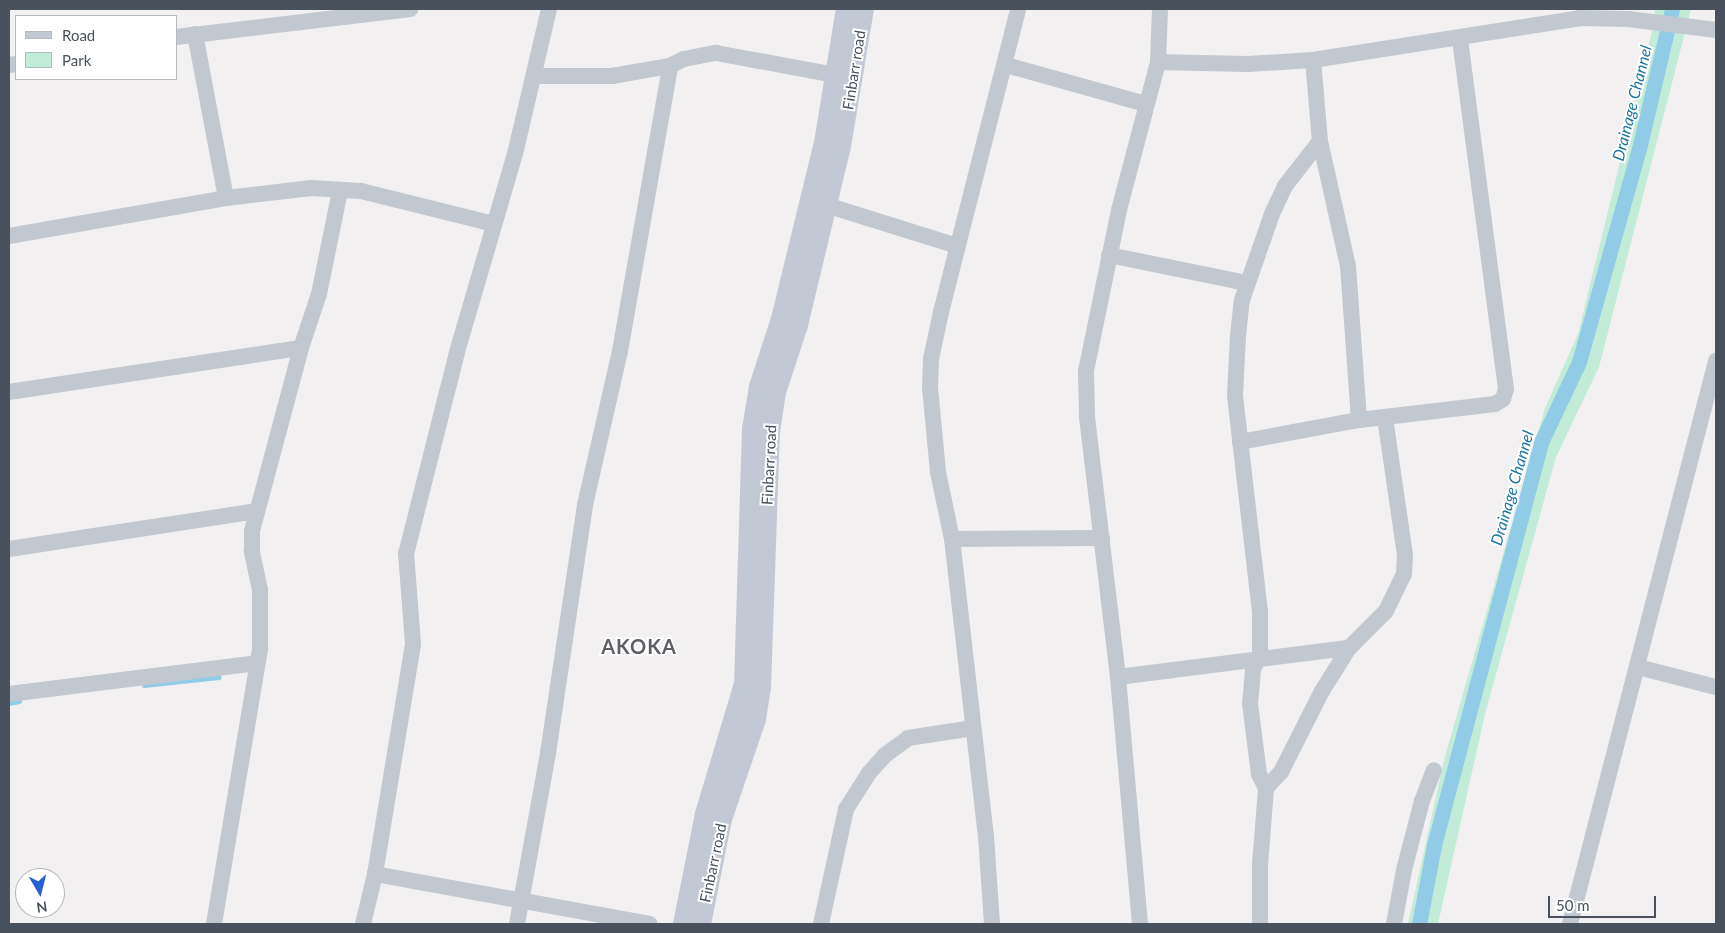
<!DOCTYPE html>
<style>
body{margin:0}
#map{position:relative;width:1725px;height:933px;overflow:hidden;background:#f2f0f0;font-family:Lato,sans-serif}
div>[style]{position:absolute}
.green>*{inset:0;background:#c2ecd7}
.stream>*{height:4.5px;margin:-2.25px;padding:0 2.25px;transform-origin:2.25px;border-radius:2.25px;background:#92cbe6}
.canal>*{height:15px;margin:-7.5px;padding:0 7.5px;transform-origin:7.5px;border-radius:7.5px;background:#92cbe6}
.minor>*{height:16px;margin:-8px;padding:0 8px;transform-origin:8px;border-radius:8px;background:#c1c8d0}
.secondary>*{height:22px;margin:-11px;padding:0 11px;transform-origin:11px;border-radius:11px;background:#c2c9d5}
span{translate:-50% -50%;white-space:nowrap;text-align:center;line-height:1.15;-webkit-text-stroke:4px #fff;paint-order:stroke}
.street-label{font-size:15px;color:#49515c}
.water-label{font-size:16px;color:#1775a0;font-style:italic}
.district-label{font-size:20px;color:#5d5f64;font-weight:700;letter-spacing:1px}
.frame{position:absolute;inset:0;border:10px solid #49515c;pointer-events:none}
.legend{position:absolute;left:15px;top:15px;width:162px;height:65px;box-sizing:border-box;background:#fff;border:1px solid #b6b9be;margin:0;padding:6px 9px;list-style:none;font-size:15px;color:#49515c}
.legend li{display:flex;align-items:center;gap:10px;height:25px}
.legend b{width:25px;border:1px solid #b6b9be}
.north{position:absolute;left:15px;top:868px;width:50px;height:50px;box-sizing:border-box;background:#fff;border:1px solid #b6b9be;border-radius:50%;rotate:172deg;font-size:14px;font-weight:700;line-height:20px;text-align:center;color:#49515c}
.north::after{content:'';display:block;margin:auto;width:18px;height:22px;background:#2760d5;clip-path:polygon(50% 0,100% 100%,50% 72%,0 100%)}
.scale{position:absolute;left:1548px;top:896px;width:108px;height:22px;box-sizing:border-box;border:2px solid #49515c;border-top:0;padding-left:6px;font-size:15px;line-height:18px;white-space:nowrap;color:#49515c;-webkit-text-stroke:4px #fff;paint-order:stroke}
</style>
<div id="map">
<div class="green">
<i style="clip-path:polygon(1655px 9px,1691px 9px,1599px 367px,1556px 457px,1485px 714px,1438px 924px,1408px 924px,1444px 760px,1545px 408px,1578px 334px,1652px 31px)"></i>
</div>
<div class="stream">
<i style="left:144px;top:685px;width:75px;rotate:-6.1deg"></i>
<i style="left:9px;top:703px;width:10px;rotate:-11deg"></i>
</div>
<div class="canal">
<i style="left:1419px;top:924px;width:80px;rotate:-79.2deg"></i>
<i style="left:1434px;top:845px;width:419px;rotate:-75.1deg"></i>
<i style="left:1542px;top:440px;width:86px;rotate:-64.6deg"></i>
<i style="left:1579px;top:362px;width:221px;rotate:-74.3deg"></i>
<i style="left:1639px;top:149px;width:144px;rotate:-76.7deg"></i>
</div>
<div class="minor">
<i style="left:195px;top:34px;width:167px;rotate:79.3deg"></i>
<i style="left:176px;top:37px;width:236px;rotate:-6.8deg"></i>
<i style="left:1313px;top:60px;width:81px;rotate:85.1deg"></i>
<i style="left:1320px;top:141px;width:128px;rotate:77.4deg"></i>
<i style="left:1348px;top:266px;width:154px;rotate:85.9deg"></i>
<i style="left:1158px;top:62px;width:90px;rotate:1.3deg"></i>
<i style="left:1248px;top:64px;width:65px;rotate:-3.5deg"></i>
<i style="left:1313px;top:60px;width:270px;rotate:-8.9deg"></i>
<i style="left:1580px;top:18px;width:48px;rotate:1.2deg"></i>
<i style="left:1628px;top:19px;width:89px;rotate:7.1deg"></i>
<i style="left:9px;top:65px;width:7px;rotate:-8deg"></i>
<i style="left:1006px;top:65px;width:145px;rotate:15.6deg"></i>
<i style="left:535px;top:76px;width:77px"></i>
<i style="left:612px;top:76px;width:59px;rotate:-9.8deg"></i>
<i style="left:670px;top:66px;width:16px;rotate:-27deg"></i>
<i style="left:684px;top:59px;width:33px;rotate:-11deg"></i>
<i style="left:716px;top:53px;width:122px;rotate:10.4deg"></i>
<i style="left:826px;top:205px;width:138px;rotate:17.3deg"></i>
<i style="left:9px;top:236px;width:220px;rotate:-9.9deg"></i>
<i style="left:226px;top:198px;width:86px;rotate:-6.7deg"></i>
<i style="left:311px;top:188px;width:50px;rotate:3.4deg"></i>
<i style="left:361px;top:191px;width:137px;rotate:13.9deg"></i>
<i style="left:1109px;top:255px;width:141px;rotate:11.5deg"></i>
<i style="left:9px;top:392px;width:295px;rotate:-8.6deg"></i>
<i style="left:1240px;top:442px;width:121px;rotate:-10.5deg"></i>
<i style="left:1359px;top:420px;width:137px;rotate:-6.7deg"></i>
<i style="left:1495px;top:404px;width:9px;rotate:-32deg"></i>
<i style="left:1503px;top:399px;width:10px;rotate:-73deg"></i>
<i style="left:1506px;top:389px;width:354px;rotate:-97.5deg"></i>
<i style="left:952px;top:539px;width:150px;rotate:-0.4deg"></i>
<i style="left:9px;top:549px;width:250px;rotate:-8.7deg"></i>
<i style="left:1638px;top:667px;width:81px;rotate:14.4deg"></i>
<i style="left:1118px;top:677px;width:233px;rotate:-7.2deg"></i>
<i style="left:9px;top:694px;width:250px;rotate:-7.1deg"></i>
<i style="left:1266px;top:788px;width:16px;rotate:-117deg"></i>
<i style="left:1259px;top:774px;width:71px;rotate:-97.3deg"></i>
<i style="left:1250px;top:704px;width:36px;rotate:-85deg"></i>
<i style="left:1253px;top:668px;width:13px;rotate:-58deg"></i>
<i style="left:1260px;top:657px;width:45px;rotate:-90deg"></i>
<i style="left:1260px;top:612px;width:218px;rotate:-96.6deg"></i>
<i style="left:1235px;top:395px;width:59px;rotate:-87.1deg"></i>
<i style="left:1238px;top:336px;width:36px;rotate:-84deg"></i>
<i style="left:1242px;top:300px;width:91px;rotate:-70.8deg"></i>
<i style="left:1272px;top:214px;width:31px;rotate:-65deg"></i>
<i style="left:1285px;top:186px;width:57px;rotate:-52.1deg"></i>
<i style="left:375px;top:874px;width:279px;rotate:10.3deg"></i>
<i style="left:214px;top:924px;width:280px;rotate:-80.5deg"></i>
<i style="left:260px;top:648px;width:58px;rotate:-90deg"></i>
<i style="left:260px;top:590px;width:40px;rotate:-102deg"></i>
<i style="left:252px;top:551px;width:20px;rotate:-90deg"></i>
<i style="left:252px;top:531px;width:189px;rotate:-75deg"></i>
<i style="left:301px;top:348px;width:57px;rotate:-71.6deg"></i>
<i style="left:319px;top:294px;width:105px;rotate:-78.5deg"></i>
<i style="left:363px;top:924px;width:51px;rotate:-76.5deg"></i>
<i style="left:375px;top:874px;width:233px;rotate:-80.6deg"></i>
<i style="left:413px;top:644px;width:90px;rotate:-94.4deg"></i>
<i style="left:406px;top:554px;width:208px;rotate:-75.8deg"></i>
<i style="left:457px;top:352px;width:206px;rotate:-73.7deg"></i>
<i style="left:515px;top:154px;width:149px;rotate:-76.8deg"></i>
<i style="left:517px;top:924px;width:174px;rotate:-79.7deg"></i>
<i style="left:548px;top:753px;width:251px;rotate:-81.5deg"></i>
<i style="left:585px;top:505px;width:158px;rotate:-77.2deg"></i>
<i style="left:620px;top:351px;width:289px;rotate:-80deg"></i>
<i style="left:821px;top:924px;width:118px;rotate:-77.7deg"></i>
<i style="left:846px;top:809px;width:43px;rotate:-57.4deg"></i>
<i style="left:869px;top:773px;width:24px;rotate:-48deg"></i>
<i style="left:885px;top:755px;width:29px;rotate:-36deg"></i>
<i style="left:908px;top:738px;width:66px;rotate:-8.7deg"></i>
<i style="left:992px;top:924px;width:87px;rotate:-93.9deg"></i>
<i style="left:986px;top:837px;width:300px;rotate:-96.5deg"></i>
<i style="left:952px;top:539px;width:68px;rotate:-101.8deg"></i>
<i style="left:938px;top:472px;width:84px;rotate:-95.4deg"></i>
<i style="left:930px;top:388px;width:29px;rotate:-88deg"></i>
<i style="left:931px;top:359px;width:48px;rotate:-78deg"></i>
<i style="left:941px;top:312px;width:313px;rotate:-75.7deg"></i>
<i style="left:1140px;top:924px;width:248px;rotate:-95.1deg"></i>
<i style="left:1118px;top:677px;width:263px;rotate:-96.8deg"></i>
<i style="left:1087px;top:416px;width:45px;rotate:-91.3deg"></i>
<i style="left:1086px;top:371px;width:164px;rotate:-78.4deg"></i>
<i style="left:1119px;top:210px;width:153px;rotate:-75.2deg"></i>
<i style="left:1158px;top:62px;width:53px;rotate:-87.8deg"></i>
<i style="left:1260px;top:924px;width:59px;rotate:-90deg"></i>
<i style="left:1260px;top:865px;width:77px;rotate:-85.5deg"></i>
<i style="left:1266px;top:788px;width:22px;rotate:-47deg"></i>
<i style="left:1281px;top:772px;width:91px;rotate:-63.2deg"></i>
<i style="left:1322px;top:691px;width:51px;rotate:-57.9deg"></i>
<i style="left:1349px;top:648px;width:52px;rotate:-45deg"></i>
<i style="left:1386px;top:611px;width:41px;rotate:-64.1deg"></i>
<i style="left:1404px;top:574px;width:19px;rotate:-87deg"></i>
<i style="left:1405px;top:555px;width:138px;rotate:-98.3deg"></i>
<i style="left:1394px;top:924px;width:55px;rotate:-79.5deg"></i>
<i style="left:1404px;top:870px;width:71px;rotate:-75.4deg"></i>
<i style="left:1422px;top:801px;width:33px;rotate:-69deg"></i>
<i style="left:1570px;top:924px;width:582px;rotate:-75.46deg"></i>
</div>
<div class="secondary">
<i style="left:684px;top:924px;width:112px;rotate:-78.7deg"></i>
<i style="left:706px;top:814px;width:136px;rotate:-73.3deg"></i>
<i style="left:745px;top:684px;width:255px;rotate:-88.2deg"></i>
<i style="left:753px;top:429px;width:43px;rotate:-80.5deg"></i>
<i style="left:760px;top:387px;width:71px;rotate:-72.1deg"></i>
<i style="left:782px;top:319px;width:181px;rotate:-76.3deg"></i>
<i style="left:825px;top:143px;width:136px;rotate:-80.7deg"></i>
<i style="left:700px;top:924px;width:107px;rotate:-78.7deg"></i>
<i style="left:721px;top:819px;width:106px;rotate:-71.2deg"></i>
<i style="left:755px;top:719px;width:32px;rotate:-81deg"></i>
<i style="left:760px;top:687px;width:255px;rotate:-88deg"></i>
<i style="left:769px;top:432px;width:40px;rotate:-81.5deg"></i>
<i style="left:775px;top:392px;width:71px;rotate:-71.8deg"></i>
<i style="left:797px;top:325px;width:184px;rotate:-76.5deg"></i>
<i style="left:840px;top:146px;width:139px;rotate:-80.5deg"></i>
</div>
<div class="street-label">
<span style="left:854px;top:70px;rotate:-81deg">Finbarr road</span>
<span style="left:769px;top:465px;rotate:-87deg">Finbarr road</span>
<span style="left:713px;top:863px;rotate:-78deg">Finbarr road</span>
</div>
<div class="water-label">
<span style="left:1632px;top:103px;rotate:-76deg">Drainage Channel</span>
<span style="left:1512px;top:488px;rotate:-74deg">Drainage Channel</span>
</div>
<div class="district-label">
<span style="left:639px;top:646px">AKOKA</span>
</div>
<div class="frame"></div>
<ul class="legend">
<li><b style="height:6px;background:#c2c9d5"></b>Road</li>
<li><b style="height:14px;background:#c2ecd7"></b>Park</li>
</ul>
<div class="north">N</div>
<div class="scale">50 m</div>
</div>
